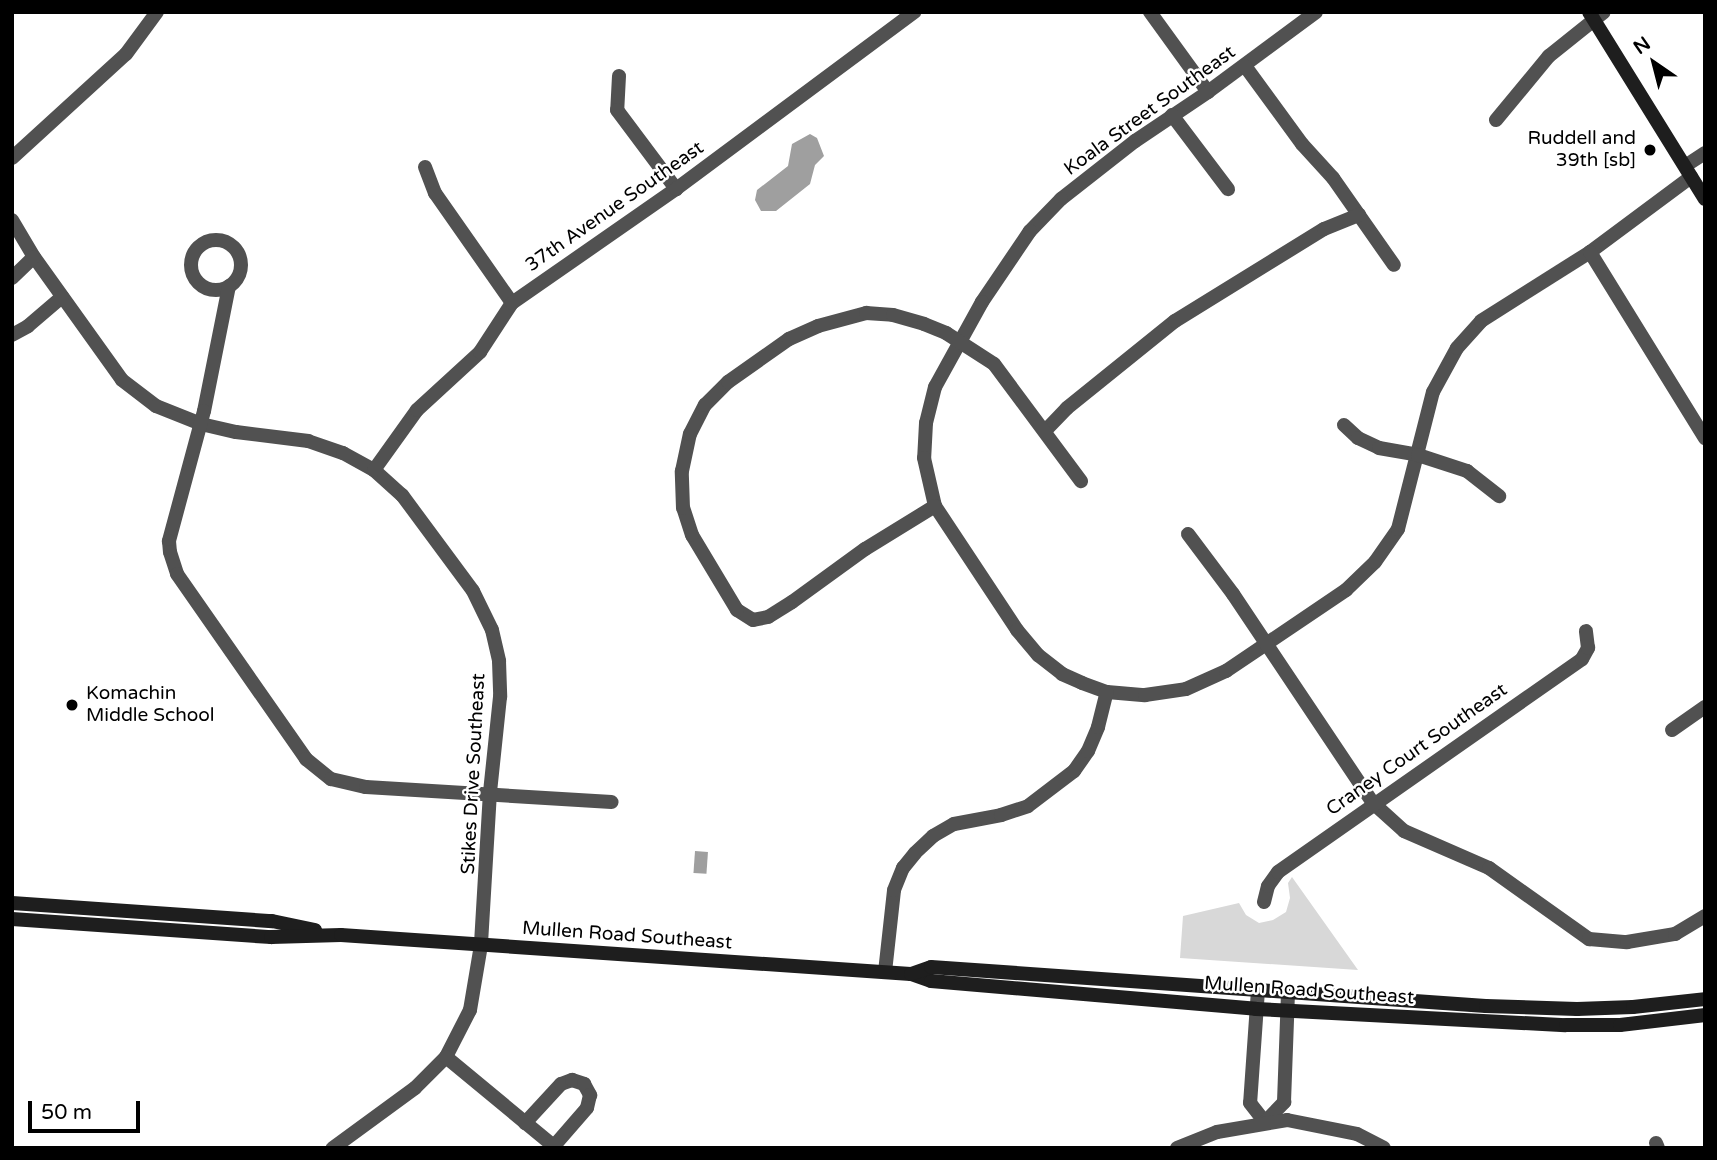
<!DOCTYPE html>
<style>
body{margin:0}
#map{position:relative;width:1717px;height:1160px;overflow:hidden;background:#fff;font-family:"Varela Round",sans-serif}
div>[style]{position:absolute}
.green>*{inset:0;background:#d8d8d8}
.water>*{inset:0;background:#9f9f9f;transform-origin:0 0}
.street>*{height:14px;margin:-7px;padding:0 7px;transform-origin:7px;border-radius:7px;background:#515151}
.street>.ring{margin:-7px;padding:0;box-sizing:content-box;background:none;border:14px solid #515151;border-radius:50%}
.secondary>*{height:14px;margin:-7px;padding:0 7px;transform-origin:7px;border-radius:7px;background:#1e1e1e}
.dots>*{width:19px;height:19px;translate:-50% -50%;box-sizing:border-box;border:4px solid #fff;border-radius:50%}
span{translate:-50% -50%;white-space:nowrap;text-align:center;line-height:1.15;-webkit-text-stroke:5px #fff;paint-order:stroke}
.street-label{font-size:19px;color:#000}
.poi-label{font-size:19px;color:#000}
.right{translate:-100% -50%;text-align:right}
.left{translate:0 -50%;text-align:left}
.frame{position:absolute;inset:0;border:14px solid #000;pointer-events:none}
.north{position:absolute;left:1619px;top:28px;width:70px;height:70px;-webkit-text-stroke:5px #fff;paint-order:stroke;rotate:325deg;font-size:19px;font-weight:700;line-height:28px;text-align:center;color:#000}
.north::after{content:'';display:block;margin:auto;width:24px;height:32px;background:#000;clip-path:polygon(50% 0,100% 100%,50% 72%,0 100%)}
.scale{position:absolute;left:28px;top:1101px;width:112px;height:32px;box-sizing:border-box;border:4px solid #000;border-top:0;padding-left:9px;font-size:21px;line-height:24px;white-space:nowrap;color:#000;-webkit-text-stroke:5px #fff;paint-order:stroke}
</style>
<div id="map">
<div class="green">
<i style="clip-path:polygon(1292px 877px,1358px 970px,1180px 958px,1183px 916px,1239px 903px,1246px 915px,1259px 923px,1273px 920px,1286px 912px,1290px 898px,1288px 883px)"></i>
</div>
<div class="water">
<i style="clip-path:polygon(810px 134px,817px 138px,824px 156px,815px 165px,810px 184px,776px 211px,761px 211px,755px 200px,757px 190px,788px 166px,792px 144px)"></i>
<i style="left:695px;top:851px;width:13px;height:22px;rotate:4deg"></i>
</div>
<div class="street">
<i style="left:1150px;top:12px;width:99px;rotate:54.1deg"></i>
<i style="left:1316px;top:12px;width:134px;rotate:143.5deg"></i>
<i style="left:1208px;top:92px;width:88px;rotate:146.1deg"></i>
<i style="left:1135px;top:141px;width:94px;rotate:141.9deg"></i>
<i style="left:1061px;top:199px;width:45px;rotate:134.1deg"></i>
<i style="left:1030px;top:231px;width:86px;rotate:124.1deg"></i>
<i style="left:982px;top:302px;width:97px;rotate:118.9deg"></i>
<i style="left:935px;top:387px;width:37px;rotate:104deg"></i>
<i style="left:926px;top:423px;width:35px;rotate:93deg"></i>
<i style="left:924px;top:458px;width:49px;rotate:77.1deg"></i>
<i style="left:935px;top:506px;width:149px;rotate:56.5deg"></i>
<i style="left:1017px;top:630px;width:33px;rotate:50deg"></i>
<i style="left:1038px;top:655px;width:31px;rotate:38deg"></i>
<i style="left:1062px;top:674px;width:22px;rotate:24deg"></i>
<i style="left:1082px;top:683px;width:27px;rotate:20deg"></i>
<i style="left:1107px;top:692px;width:38px;rotate:5deg"></i>
<i style="left:1145px;top:695px;width:41px;rotate:-8.3deg"></i>
<i style="left:1186px;top:689px;width:44px;rotate:-24.2deg"></i>
<i style="left:1226px;top:671px;width:145px;rotate:-34deg"></i>
<i style="left:1346px;top:590px;width:40px;rotate:-44deg"></i>
<i style="left:1375px;top:562px;width:40px;rotate:-55.1deg"></i>
<i style="left:1398px;top:529px;width:141px;rotate:-75.7deg"></i>
<i style="left:1433px;top:392px;width:50px;rotate:-61.4deg"></i>
<i style="left:1457px;top:348px;width:36px;rotate:-48deg"></i>
<i style="left:1481px;top:321px;width:129px;rotate:-32.3deg"></i>
<i style="left:1590px;top:252px;width:126px;rotate:-36.6deg"></i>
<i style="left:1245px;top:66px;width:97px;rotate:53.8deg"></i>
<i style="left:1302px;top:144px;width:46px;rotate:47.6deg"></i>
<i style="left:1333px;top:178px;width:106px;rotate:55deg"></i>
<i style="left:619px;top:76px;width:34px;rotate:93deg"></i>
<i style="left:617px;top:110px;width:99px;rotate:53.2deg"></i>
<i style="left:1172px;top:115px;width:93px;rotate:52.9deg"></i>
<i style="left:1496px;top:120px;width:83px;rotate:-50.4deg"></i>
<i style="left:1549px;top:56px;width:70px;rotate:-38.7deg"></i>
<i style="left:12px;top:158px;width:154px;rotate:-42.4deg"></i>
<i style="left:126px;top:54px;width:52px;rotate:-53.6deg"></i>
<i style="left:1685px;top:166px;width:24px;rotate:-33deg"></i>
<i style="left:425px;top:167px;width:28px;rotate:69deg"></i>
<i style="left:435px;top:193px;width:134px;rotate:55deg"></i>
<i style="left:12px;top:220px;width:43px;rotate:59.3deg"></i>
<i style="left:34px;top:257px;width:151px;rotate:54.4deg"></i>
<i style="left:122px;top:380px;width:43px;rotate:37.4deg"></i>
<i style="left:156px;top:406px;width:48px;rotate:21.8deg"></i>
<i style="left:201px;top:424px;width:36px;rotate:13deg"></i>
<i style="left:236px;top:432px;width:73px;rotate:7.1deg"></i>
<i style="left:308px;top:441px;width:37px;rotate:19deg"></i>
<i style="left:343px;top:453px;width:35px;rotate:29deg"></i>
<i style="left:374px;top:470px;width:38px;rotate:42deg"></i>
<i style="left:402px;top:495px;width:119px;rotate:53.5deg"></i>
<i style="left:473px;top:591px;width:43px;rotate:64deg"></i>
<i style="left:492px;top:630px;width:32px;rotate:77deg"></i>
<i style="left:499px;top:661px;width:36px;rotate:88deg"></i>
<i style="left:500px;top:697px;width:96px;rotate:96deg"></i>
<i style="left:490px;top:792px;width:153px;rotate:93.4deg"></i>
<i style="left:481px;top:945px;width:66px;rotate:99.6deg"></i>
<i style="left:470px;top:1010px;width:53px;rotate:117.1deg"></i>
<i style="left:446px;top:1057px;width:44px;rotate:135deg"></i>
<i style="left:415px;top:1088px;width:102px;rotate:143.8deg"></i>
<i class="ring" style="left:191px;top:240px;width:36px;height:36px"></i>
<i style="left:1590px;top:252px;width:219px;rotate:58.3deg"></i>
<i style="left:12px;top:278px;width:30px;rotate:-44deg"></i>
<i style="left:229px;top:286px;width:127px;rotate:101.3deg"></i>
<i style="left:204px;top:411px;width:135px;rotate:105.1deg"></i>
<i style="left:169px;top:541px;width:11px;rotate:85deg"></i>
<i style="left:170px;top:552px;width:23px;rotate:72deg"></i>
<i style="left:177px;top:574px;width:226px;rotate:55.1deg"></i>
<i style="left:306px;top:759px;width:32px;rotate:39deg"></i>
<i style="left:331px;top:779px;width:36px;rotate:13deg"></i>
<i style="left:366px;top:787px;width:246px;rotate:3.5deg"></i>
<i style="left:12px;top:335px;width:18px;rotate:-29deg"></i>
<i style="left:28px;top:326px;width:45px;rotate:-40.5deg"></i>
<i style="left:1344px;top:425px;width:19px;rotate:43deg"></i>
<i style="left:1358px;top:438px;width:23px;rotate:25deg"></i>
<i style="left:1379px;top:448px;width:40px;rotate:10deg"></i>
<i style="left:1418px;top:455px;width:52px;rotate:18.1deg"></i>
<i style="left:1467px;top:471px;width:41px;rotate:38deg"></i>
<i style="left:1045px;top:431px;width:32px;rotate:-46deg"></i>
<i style="left:1067px;top:408px;width:139px;rotate:-38.9deg"></i>
<i style="left:1175px;top:321px;width:175px;rotate:-31.7deg"></i>
<i style="left:1324px;top:229px;width:38px;rotate:-22deg"></i>
<i style="left:374px;top:470px;width:74px;rotate:-54.4deg"></i>
<i style="left:417px;top:410px;width:86px;rotate:-42.6deg"></i>
<i style="left:480px;top:352px;width:59px;rotate:-56.9deg"></i>
<i style="left:512px;top:303px;width:200px;rotate:-34.8deg"></i>
<i style="left:676px;top:189px;width:297px;rotate:-36.6deg"></i>
<i style="left:935px;top:506px;width:82px;rotate:148.4deg"></i>
<i style="left:865px;top:549px;width:90px;rotate:144deg"></i>
<i style="left:792px;top:602px;width:28px;rotate:148deg"></i>
<i style="left:768px;top:617px;width:15px;rotate:169deg"></i>
<i style="left:753px;top:620px;width:19px;rotate:-148deg"></i>
<i style="left:737px;top:610px;width:87px;rotate:-121deg"></i>
<i style="left:692px;top:535px;width:28px;rotate:-108deg"></i>
<i style="left:683px;top:508px;width:37px;rotate:-92deg"></i>
<i style="left:682px;top:471px;width:38px;rotate:-78deg"></i>
<i style="left:690px;top:434px;width:33px;rotate:-63deg"></i>
<i style="left:705px;top:405px;width:33px;rotate:-45deg"></i>
<i style="left:728px;top:382px;width:75px;rotate:-35.2deg"></i>
<i style="left:789px;top:339px;width:32px;rotate:-24deg"></i>
<i style="left:818px;top:326px;width:50px;rotate:-15.2deg"></i>
<i style="left:866px;top:313px;width:27px;rotate:4deg"></i>
<i style="left:893px;top:315px;width:32px;rotate:16deg"></i>
<i style="left:924px;top:324px;width:24px;rotate:22deg"></i>
<i style="left:946px;top:333px;width:57px;rotate:32.9deg"></i>
<i style="left:994px;top:364px;width:146px;rotate:53.4deg"></i>
<i style="left:1188px;top:534px;width:75px;rotate:53.1deg"></i>
<i style="left:1233px;top:594px;width:252px;rotate:56.2deg"></i>
<i style="left:1373px;top:803px;width:42px;rotate:42.1deg"></i>
<i style="left:1404px;top:831px;width:93px;rotate:23.5deg"></i>
<i style="left:1489px;top:868px;width:123px;rotate:35.4deg"></i>
<i style="left:1589px;top:939px;width:38px;rotate:5deg"></i>
<i style="left:1627px;top:942px;width:49px;rotate:-9.5deg"></i>
<i style="left:1675px;top:934px;width:35px;rotate:-31deg"></i>
<i style="left:1672px;top:730px;width:40px;rotate:-34.9deg"></i>
<i style="left:1264px;top:902px;width:16px;rotate:-76deg"></i>
<i style="left:1268px;top:886px;width:17px;rotate:-54deg"></i>
<i style="left:1278px;top:872px;width:371px;rotate:-35deg"></i>
<i style="left:1582px;top:659px;width:13px;rotate:-61deg"></i>
<i style="left:1588px;top:648px;width:17px;rotate:-97deg"></i>
<i style="left:885px;top:972px;width:82px;rotate:-83.7deg"></i>
<i style="left:894px;top:890px;width:24px;rotate:-68deg"></i>
<i style="left:903px;top:868px;width:19px;rotate:-51deg"></i>
<i style="left:915px;top:853px;width:25px;rotate:-43deg"></i>
<i style="left:933px;top:836px;width:24px;rotate:-30deg"></i>
<i style="left:954px;top:824px;width:48px;rotate:-10.8deg"></i>
<i style="left:1001px;top:815px;width:28px;rotate:-18deg"></i>
<i style="left:1028px;top:806px;width:58px;rotate:-37.3deg"></i>
<i style="left:1074px;top:771px;width:24px;rotate:-55deg"></i>
<i style="left:1088px;top:751px;width:26px;rotate:-67deg"></i>
<i style="left:1098px;top:727px;width:36px;rotate:-76deg"></i>
<i style="left:1258px;top:990px;width:113px;rotate:94deg"></i>
<i style="left:1250px;top:1103px;width:24px;rotate:52deg"></i>
<i style="left:1265px;top:1122px;width:28px;rotate:-46deg"></i>
<i style="left:1284px;top:1102px;width:110px;rotate:-87.9deg"></i>
<i style="left:446px;top:1057px;width:143px;rotate:39.6deg"></i>
<i style="left:525px;top:1123px;width:53px;rotate:-47.3deg"></i>
<i style="left:561px;top:1084px;width:12px;rotate:-20deg"></i>
<i style="left:572px;top:1080px;width:13px;rotate:18deg"></i>
<i style="left:584px;top:1084px;width:13px;rotate:61deg"></i>
<i style="left:590px;top:1095px;width:13px;rotate:103deg"></i>
<i style="left:587px;top:1108px;width:50px;rotate:131deg"></i>
<i style="left:1656px;top:1143px;width:5px;rotate:68deg"></i>
<i style="left:1177px;top:1148px;width:43px;rotate:-21.8deg"></i>
<i style="left:1217px;top:1132px;width:71px;rotate:-9.7deg"></i>
<i style="left:1287px;top:1120px;width:71px;rotate:11.3deg"></i>
<i style="left:1357px;top:1134px;width:30px;rotate:27deg"></i>
</div>
<div class="secondary">
<i style="left:1589px;top:12px;width:220px;rotate:58.2deg"></i>
<i style="left:12px;top:903px;width:261px;rotate:4deg"></i>
<i style="left:272px;top:921px;width:44px;rotate:11.8deg"></i>
<i style="left:12px;top:919px;width:260px;rotate:4deg"></i>
<i style="left:271px;top:937px;width:70px;rotate:-1.6deg"></i>
<i style="left:341px;top:935px;width:571px;rotate:3.91deg"></i>
<i style="left:911px;top:974px;width:21px;rotate:19deg"></i>
<i style="left:931px;top:981px;width:326px;rotate:4.9deg"></i>
<i style="left:1256px;top:1009px;width:310px;rotate:3deg"></i>
<i style="left:1566px;top:1025px;width:54px"></i>
<i style="left:1620px;top:1025px;width:86px;rotate:-6.7deg"></i>
<i style="left:911px;top:974px;width:21px;rotate:-19deg"></i>
<i style="left:931px;top:967px;width:556px;rotate:4.02deg"></i>
<i style="left:1486px;top:1006px;width:91px;rotate:1.9deg"></i>
<i style="left:1577px;top:1009px;width:56px;rotate:-2deg"></i>
<i style="left:1633px;top:1007px;width:72px;rotate:-6.3deg"></i>
</div>
<div class="dots">
<i style="left:1650px;top:150px;background:#000"></i>
<i style="left:72px;top:705px;background:#000"></i>
</div>
<div class="street-label">
<span style="left:1150px;top:111px;rotate:-36deg">Koala Street Southeast</span>
<span style="left:615px;top:207px;rotate:-35deg">37th Avenue Southeast</span>
<span style="left:1417px;top:750px;rotate:-35deg">Craney Court Southeast</span>
<span style="left:474px;top:774px;rotate:-87deg">Stikes Drive Southeast</span>
<span style="left:627px;top:936px;rotate:4deg">Mullen Road Southeast</span>
<span style="left:1309px;top:991px;rotate:4deg">Mullen Road Southeast</span>
</div>
<div class="poi-label">
<span class="right" style="left:1636px;top:150px">Ruddell and<br>39th [sb]</span>
<span class="left" style="left:86px;top:705px">Komachin<br>Middle School</span>
</div>
<div class="frame"></div>
<div class="north">N</div>
<div class="scale">50 m</div>
</div>
